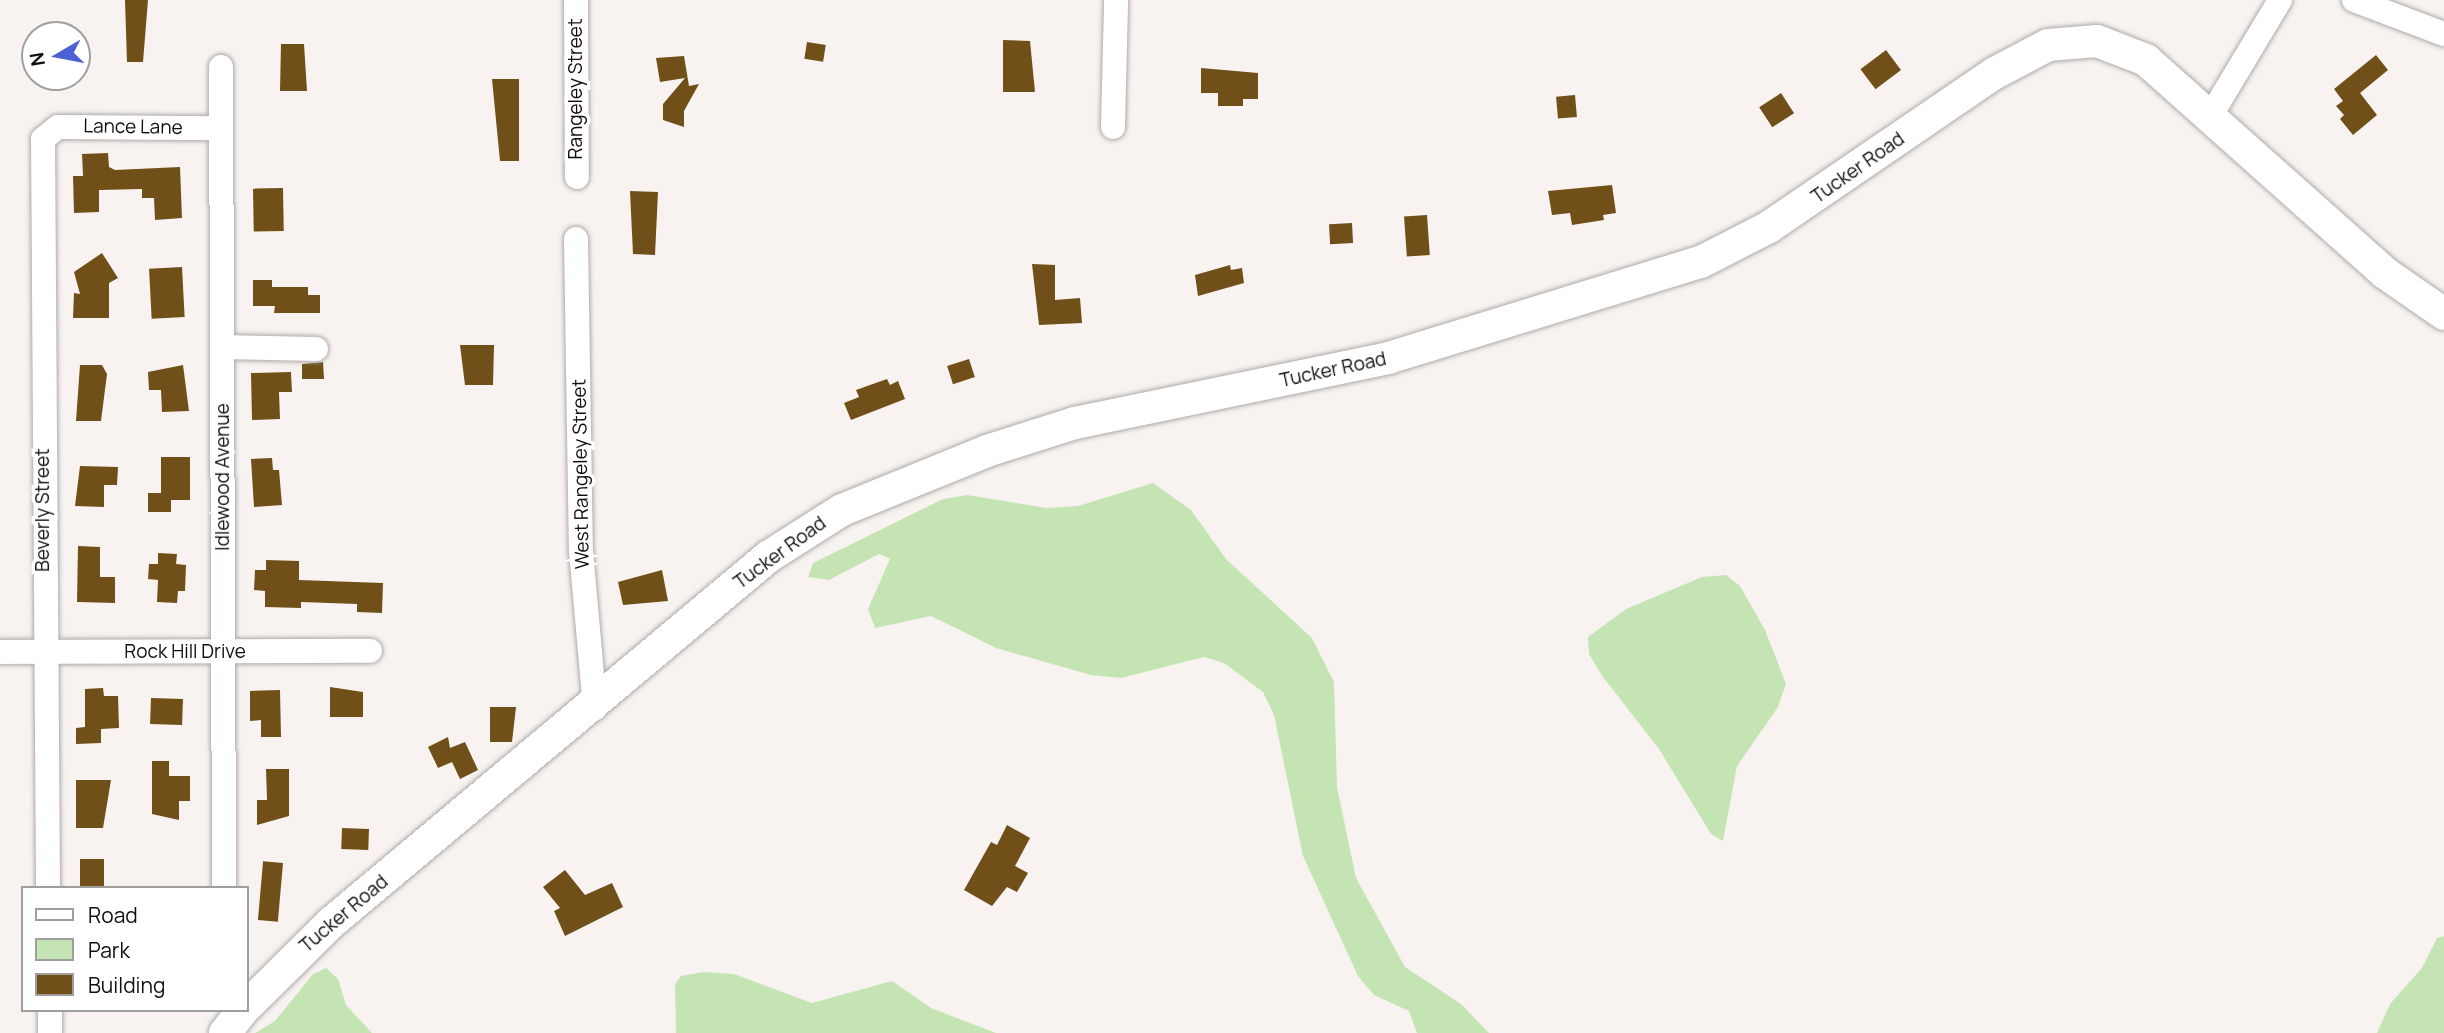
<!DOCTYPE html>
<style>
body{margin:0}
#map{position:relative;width:2444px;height:1033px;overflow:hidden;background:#f8f3f0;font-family:Manrope,sans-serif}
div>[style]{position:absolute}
.green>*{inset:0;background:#c5e4b4}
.building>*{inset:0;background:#704f18;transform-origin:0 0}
.roads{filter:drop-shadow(0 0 2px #afaaa8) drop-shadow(0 0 2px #afaaa8)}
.minor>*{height:24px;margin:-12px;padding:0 12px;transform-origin:12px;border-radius:12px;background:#fff}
.major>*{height:32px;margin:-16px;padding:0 16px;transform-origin:16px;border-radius:16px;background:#fff}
span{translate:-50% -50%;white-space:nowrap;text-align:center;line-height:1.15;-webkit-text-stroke:7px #fff;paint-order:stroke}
.street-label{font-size:19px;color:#110f0e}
.legend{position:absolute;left:21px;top:886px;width:228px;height:126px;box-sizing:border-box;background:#fff;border:2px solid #a09f9f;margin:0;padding:9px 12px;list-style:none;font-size:21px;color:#110f0e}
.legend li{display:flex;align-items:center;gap:14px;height:35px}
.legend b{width:35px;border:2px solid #a09f9f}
.north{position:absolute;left:21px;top:21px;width:70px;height:70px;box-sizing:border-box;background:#fff;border:2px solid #a09f9f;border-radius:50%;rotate:260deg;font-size:19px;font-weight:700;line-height:28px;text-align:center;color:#110f0e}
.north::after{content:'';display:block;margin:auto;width:24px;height:32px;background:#4d60d5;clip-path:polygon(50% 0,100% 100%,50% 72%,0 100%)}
</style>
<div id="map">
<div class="green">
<i style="clip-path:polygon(1153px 483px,1191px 510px,1226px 559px,1312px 638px,1334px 682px,1337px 787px,1356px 878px,1405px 967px,1461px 1004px,1489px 1033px,1417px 1033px,1409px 1011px,1374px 995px,1358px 976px,1303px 856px,1274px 715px,1263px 692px,1224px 663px,1204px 657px,1121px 678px,1091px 675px,996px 648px,931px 616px,875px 628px,868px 609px,890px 559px,879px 554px,829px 580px,808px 577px,813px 563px,943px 499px,967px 495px,1047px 508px,1078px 506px)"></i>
<i style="clip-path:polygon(1726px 575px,1740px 586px,1765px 630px,1786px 684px,1778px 707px,1737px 766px,1723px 841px,1711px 834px,1659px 749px,1603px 677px,1589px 654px,1588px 637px,1626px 609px,1702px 577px)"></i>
<i style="clip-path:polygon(2444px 936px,2444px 1033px,2377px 1033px,2390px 1004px,2422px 968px,2437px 938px)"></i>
<i style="clip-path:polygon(326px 968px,338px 979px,346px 1005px,372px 1033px,255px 1033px,275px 1021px,313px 974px)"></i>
<i style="clip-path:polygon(703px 972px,734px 974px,812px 1003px,892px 981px,931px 1008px,996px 1033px,676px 1033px,675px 984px,681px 976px)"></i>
</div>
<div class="building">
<i style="clip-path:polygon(125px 0,148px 0,143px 62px,127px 62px)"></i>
<i style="clip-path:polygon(1003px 40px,1030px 41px,1035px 92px,1003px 92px)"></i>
<i style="left:807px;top:42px;width:19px;height:17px;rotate:9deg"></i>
<i style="clip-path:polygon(281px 44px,304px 44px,307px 91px,280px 91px)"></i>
<i style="left:1886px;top:50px;width:25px;height:32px;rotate:53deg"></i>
<i style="clip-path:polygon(2376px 55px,2388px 70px,2360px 93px,2377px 115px,2353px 135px,2340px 119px,2344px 115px,2336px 106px,2343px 101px,2334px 89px)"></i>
<i style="clip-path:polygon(684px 56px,689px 86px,699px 84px,684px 111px,684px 127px,663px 120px,663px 104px,685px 78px,660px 82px,656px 58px)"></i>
<i style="clip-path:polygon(1201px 68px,1258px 73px,1258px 99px,1243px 99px,1243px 106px,1218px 106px,1218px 93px,1201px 93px)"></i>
<i style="clip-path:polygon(492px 79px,519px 79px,519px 161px,500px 161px)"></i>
<i style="left:1781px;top:93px;width:24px;height:26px;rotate:57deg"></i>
<i style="left:1575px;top:95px;width:22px;height:19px;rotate:85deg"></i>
<i style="clip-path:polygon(108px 153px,109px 167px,115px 170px,180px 167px,182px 218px,155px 220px,154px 198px,142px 198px,142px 189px,99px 190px,99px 212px,74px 213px,73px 176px,83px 176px,82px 154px)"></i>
<i style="clip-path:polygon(1612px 185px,1616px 213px,1603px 215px,1604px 220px,1572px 225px,1570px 213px,1552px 215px,1548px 191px)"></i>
<i style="left:283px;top:188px;width:43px;height:30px;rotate:89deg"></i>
<i style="clip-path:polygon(630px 191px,658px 192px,655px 255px,633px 254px)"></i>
<i style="left:1427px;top:215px;width:40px;height:23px;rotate:86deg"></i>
<i style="left:1352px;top:223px;width:20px;height:23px;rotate:87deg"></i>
<i style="clip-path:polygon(102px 253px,118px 278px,109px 283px,109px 318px,73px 318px,74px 293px,80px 294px,74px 272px)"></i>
<i style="clip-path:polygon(1032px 264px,1055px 265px,1055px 300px,1080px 298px,1082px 323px,1039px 325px)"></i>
<i style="clip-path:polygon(1230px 265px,1231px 270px,1242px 268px,1244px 283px,1198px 296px,1195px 275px)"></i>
<i style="left:182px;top:267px;width:50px;height:33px;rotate:87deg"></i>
<i style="clip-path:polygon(253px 280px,272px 280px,272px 287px,308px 287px,308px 295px,320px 295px,320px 313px,274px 313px,275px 306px,253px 306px)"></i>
<i style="clip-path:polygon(460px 345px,494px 345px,493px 385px,465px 385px)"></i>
<i style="left:969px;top:359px;width:19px;height:23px;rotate:72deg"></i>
<i style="clip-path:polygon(323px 362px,324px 379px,302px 379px,302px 364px)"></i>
<i style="clip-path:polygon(80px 365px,102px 365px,107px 374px,101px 421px,76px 421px)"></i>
<i style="clip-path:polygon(183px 365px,189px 411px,162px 412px,161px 390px,149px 390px,148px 372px)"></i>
<i style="clip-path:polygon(291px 372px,292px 392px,279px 392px,280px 419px,252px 420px,251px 373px)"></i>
<i style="clip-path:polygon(887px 379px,890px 385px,898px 381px,905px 399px,851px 420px,844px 403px,859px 397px,856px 390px)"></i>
<i style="clip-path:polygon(161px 457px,190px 457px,190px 500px,171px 500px,171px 512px,148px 512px,148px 493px,161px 493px)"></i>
<i style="clip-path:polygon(272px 458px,273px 470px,279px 470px,282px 505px,254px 507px,251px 459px)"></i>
<i style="clip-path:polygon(80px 466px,118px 467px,117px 485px,104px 485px,104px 507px,75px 506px)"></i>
<i style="clip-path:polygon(78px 546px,100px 547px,100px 577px,115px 577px,115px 603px,77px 602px)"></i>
<i style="clip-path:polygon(158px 553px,177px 554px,176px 564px,186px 565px,185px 591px,178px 591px,177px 603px,157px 602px,158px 580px,148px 579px,149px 564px,158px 564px)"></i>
<i style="clip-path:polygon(266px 560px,299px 561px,299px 580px,383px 583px,382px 613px,357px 612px,357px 604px,301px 602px,301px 608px,265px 607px,265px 591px,254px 590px,255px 570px,266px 570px)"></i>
<i style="clip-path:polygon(662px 570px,668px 601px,623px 605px,618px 582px)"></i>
<i style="clip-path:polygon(330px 687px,363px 692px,363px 717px,330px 717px)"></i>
<i style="clip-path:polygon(103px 688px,104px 696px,118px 696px,119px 728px,101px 729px,101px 743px,76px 744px,76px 728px,85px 727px,85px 689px)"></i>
<i style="clip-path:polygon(280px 690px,281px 737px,261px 737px,261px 720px,250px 721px,250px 691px)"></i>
<i style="left:151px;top:698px;width:32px;height:26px;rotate:2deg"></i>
<i style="clip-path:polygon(490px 707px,516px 707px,512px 742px,490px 742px)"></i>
<i style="clip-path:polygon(448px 737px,450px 748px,465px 742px,478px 770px,460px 779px,452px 762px,438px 768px,428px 747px)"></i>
<i style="clip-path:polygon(152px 761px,169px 761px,169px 776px,190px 776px,190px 801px,179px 801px,179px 820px,152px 814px)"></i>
<i style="clip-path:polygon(266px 769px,289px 769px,289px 816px,257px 825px,257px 800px,267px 800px)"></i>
<i style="clip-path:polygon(76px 780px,111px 780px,103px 828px,76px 828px)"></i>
<i style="clip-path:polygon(1007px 825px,1030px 838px,1015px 866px,1028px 873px,1017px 892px,1007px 887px,992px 906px,964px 890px,991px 842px,997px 845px)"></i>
<i style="left:342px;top:828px;width:27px;height:21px;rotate:2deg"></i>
<i style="left:80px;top:859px;width:24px;height:29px"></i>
<i style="left:283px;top:863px;width:59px;height:20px;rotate:95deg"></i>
<i style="clip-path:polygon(565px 870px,585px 895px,612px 883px,623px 907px,565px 936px,554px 911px,560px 908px,543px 887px)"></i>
</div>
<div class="roads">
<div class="minor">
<i style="left:576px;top:0;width:177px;rotate:89.7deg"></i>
<i style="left:2354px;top:0;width:96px;rotate:20.7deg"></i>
<i style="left:221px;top:67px;width:821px;rotate:89.79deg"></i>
<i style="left:2211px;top:115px;width:134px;rotate:-59deg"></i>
<i style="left:1113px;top:127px;width:127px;rotate:-88.6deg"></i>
<i style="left:576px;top:239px;width:312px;rotate:89.1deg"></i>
<i style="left:581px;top:551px;width:158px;rotate:84.9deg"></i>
<i style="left:223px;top:347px;width:93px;rotate:1.2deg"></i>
<i style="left:0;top:652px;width:370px;rotate:-0.2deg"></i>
<i style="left:48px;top:888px;width:749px;rotate:-90.38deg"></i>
<i style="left:43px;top:139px;width:19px;rotate:-39deg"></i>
<i style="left:58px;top:127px;width:163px;rotate:0.4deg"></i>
<i style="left:50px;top:1010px;width:23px;rotate:90deg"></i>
</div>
<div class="major">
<i style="left:247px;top:1006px;width:120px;rotate:-44.7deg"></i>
<i style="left:332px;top:922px;width:569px;rotate:-39.93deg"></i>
<i style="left:768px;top:557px;width:88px;rotate:-32.4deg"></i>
<i style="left:842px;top:510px;width:157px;rotate:-22.1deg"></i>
<i style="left:987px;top:451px;width:92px;rotate:-17.7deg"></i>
<i style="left:1075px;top:423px;width:320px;rotate:-11.7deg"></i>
<i style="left:1388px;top:358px;width:327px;rotate:-17.1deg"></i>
<i style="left:1701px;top:262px;width:76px;rotate:-27.2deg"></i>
<i style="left:1769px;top:227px;width:273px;rotate:-34.3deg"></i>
<i style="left:1995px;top:73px;width:60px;rotate:-27.8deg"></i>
<i style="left:2048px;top:45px;width:49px;rotate:-4.7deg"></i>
<i style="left:2097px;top:41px;width:53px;rotate:21.2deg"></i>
<i style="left:2146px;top:60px;width:320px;rotate:41.7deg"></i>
<i style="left:2385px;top:273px;width:72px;rotate:34.8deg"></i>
<i style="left:225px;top:1033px;width:29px;rotate:-52deg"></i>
</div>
</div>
<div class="street-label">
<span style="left:576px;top:89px;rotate:-90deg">Rangeley Street</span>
<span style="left:133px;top:127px;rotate:1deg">Lance Lane</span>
<span style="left:1858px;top:168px;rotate:-35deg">Tucker Road</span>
<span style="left:1333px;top:370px;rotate:-12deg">Tucker Road</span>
<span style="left:581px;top:474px;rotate:-91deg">West Rangeley Street</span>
<span style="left:223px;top:477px;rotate:-90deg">Idlewood Avenue</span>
<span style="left:43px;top:510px;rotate:-90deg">Beverly Street</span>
<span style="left:780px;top:553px;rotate:-36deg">Tucker Road</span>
<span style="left:185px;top:652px">Rock Hill Drive</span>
<span style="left:344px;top:914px;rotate:-40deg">Tucker Road</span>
</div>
<ul class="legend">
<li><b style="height:9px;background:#fff"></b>Road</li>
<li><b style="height:19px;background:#c5e4b4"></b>Park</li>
<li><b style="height:19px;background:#704f18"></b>Building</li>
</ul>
<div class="north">N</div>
</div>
